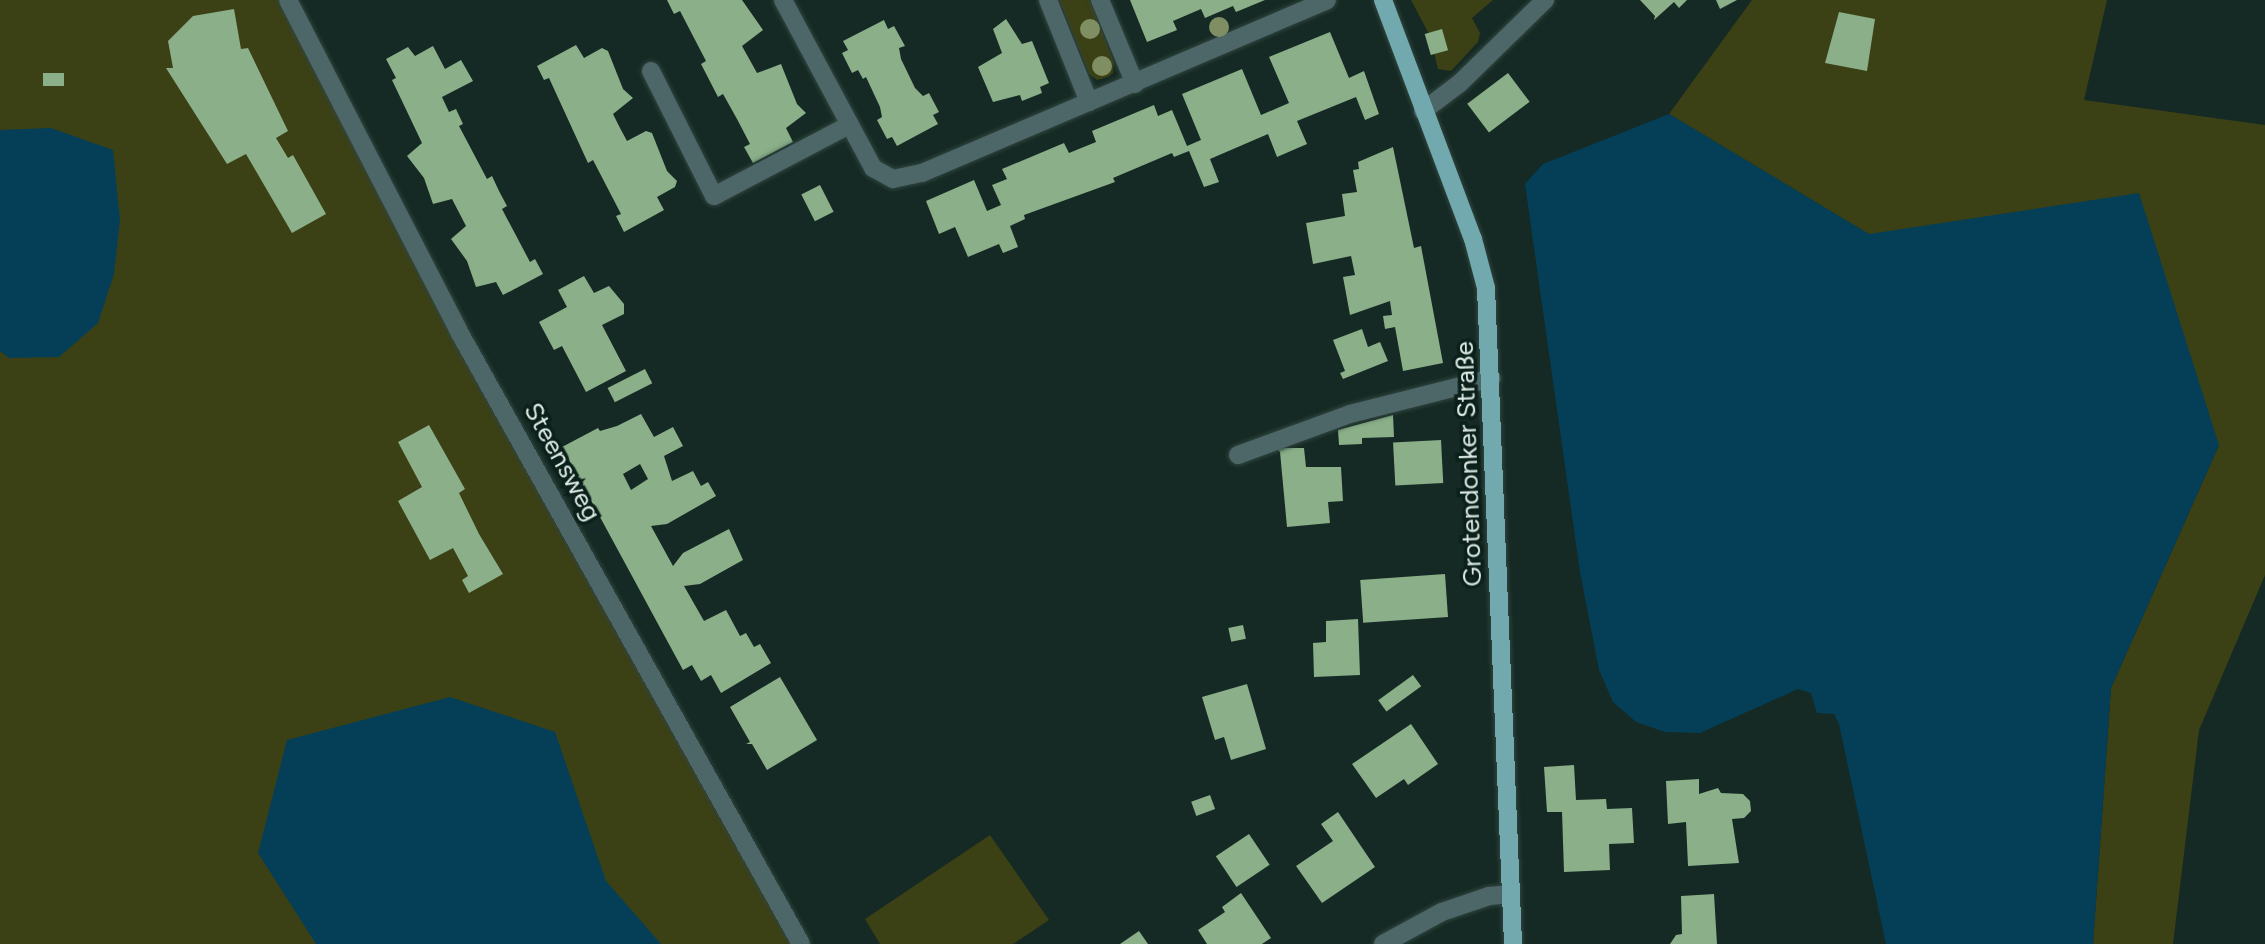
<!DOCTYPE html>
<meta charset="utf-8">
<style>
body{margin:0}
#map{position:relative;width:2265px;height:944px;overflow:hidden;background:#152a24;font-family:Figtree,sans-serif}
div>[style]{position:absolute}
.green>*{inset:0;background:#3c4015}
.water>*{inset:0;background:#043f57}
.building>*{inset:0;background:#8aaf89;transform-origin:0 0}
.roads{filter:drop-shadow(0 0 2px #31453f) drop-shadow(0 0 2px #31453f)}
.minor>*{height:18px;margin:-9px;padding:0 9px;transform-origin:9px;border-radius:9px;background:#4d6769}
.major>*{height:18px;margin:-9px;padding:0 9px;transform-origin:9px;border-radius:9px;background:#72a9ae}
.trees>*{width:20px;height:20px;margin:-10px;border-radius:50%;background:#808f63}
span{translate:-50% -50%;white-space:nowrap;text-align:center;line-height:1.15;-webkit-text-stroke:7px #0b201a;paint-order:stroke}
.street-label{font-size:26px;color:#deebe6}
</style>
<div id="map">
<div class="green">
<i style="clip-path:polygon(0 0,288px 0,801px 944px,0 944px)"></i>
<i style="clip-path:polygon(1059px 0,1090px 0,1114px 62px,1113px 73px,1108px 77px,1097px 80px,1089px 74px)"></i>
<i style="clip-path:polygon(1411px 0,1493px 0,1472px 18px,1480px 33px,1478px 42px,1451px 71px,1438px 69px,1430px 36px)"></i>
<i style="clip-path:polygon(1752px 0,2107px 0,2084px 100px,2265px 125px,2265px 575px,2199px 730px,2173px 944px,2093px 944px,2111px 688px,2219px 445px,1669px 114px)"></i>
<i style="clip-path:polygon(990px 835px,1049px 920px,1013px 944px,880px 944px,865px 919px)"></i>
</div>
<div class="water">
<i style="clip-path:polygon(1669px 114px,1869px 234px,2139px 193px,2219px 445px,2111px 688px,2093px 944px,1886px 944px,1839px 724px,1834px 714px,1817px 713px,1811px 693px,1798px 689px,1700px 733px,1665px 732px,1636px 722px,1613px 702px,1599px 670px,1580px 572px,1525px 184px,1543px 164px)"></i>
<i style="clip-path:polygon(51px 128px,113px 150px,120px 219px,114px 274px,98px 323px,59px 357px,9px 358px,0 351px,0 130px)"></i>
<i style="clip-path:polygon(450px 697px,555px 732px,606px 881px,661px 944px,316px 944px,258px 853px,287px 740px)"></i>
</div>
<div class="building">
<i style="clip-path:polygon(667px 0,742px 0,763px 30px,742px 46px,757px 73px,781px 64px,797px 104px,806px 113px,786px 128px,793px 142px,753px 163px,744px 147px,750px 144px,737px 119px,723px 94px,718px 97px,701px 64px,706px 61px,680px 11px,674px 14px)"></i>
<i style="clip-path:polygon(1130px 0,1265px 0,1236px 12px,1233px 6px,1205px 18px,1201px 9px,1173px 21px,1177px 30px,1147px 42px)"></i>
<i style="clip-path:polygon(1640px 0,1687px 0,1679px 8px,1674px 2px,1654px 20px,1655px 16px)"></i>
<i style="clip-path:polygon(1716px 0,1737px 0,1720px 9px)"></i>
<i style="clip-path:polygon(234px 9px,241px 49px,248px 48px,288px 131px,276px 138px,288px 158px,293px 155px,326px 214px,292px 233px,246px 154px,227px 164px,166px 68px,173px 68px,168px 41px,193px 16px)"></i>
<i style="clip-path:polygon(1839px 12px,1875px 19px,1867px 71px,1825px 63px)"></i>
<i style="clip-path:polygon(1006px 19px,1022px 44px,1032px 41px,1049px 83px,1040px 87px,1042px 93px,1022px 101px,1020px 95px,993px 102px,978px 67px,1002px 53px,993px 29px)"></i>
<i style="clip-path:polygon(884px 20px,888px 29px,894px 26px,905px 46px,899px 48px,901px 59px,915px 88px,923px 96px,929px 93px,939px 112px,933px 115px,938px 124px,897px 146px,892px 137px,887px 139px,877px 120px,882px 117px,880px 107px,866px 77px,863px 79px,858px 70px,852px 73px,842px 53px,848px 50px,843px 41px)"></i>
<i style="left:1442px;top:29px;width:22px;height:18px;rotate:74deg"></i>
<i style="clip-path:polygon(1330px 32px,1349px 78px,1364px 71px,1379px 114px,1365px 120px,1356px 97px,1297px 121px,1307px 144px,1277px 157px,1268px 134px,1210px 159px,1219px 182px,1204px 187px,1189px 151px,1174px 157px,1172px 153px,1113px 178px,1115px 182px,1024px 215px,1025px 219px,1010px 226px,1018px 247px,1003px 253px,999px 244px,968px 257px,955px 227px,939px 234px,926px 201px,974px 180px,987px 211px,1001px 205px,992px 185px,1007px 179px,1002px 169px,1064px 143px,1069px 153px,1096px 142px,1092px 131px,1154px 105px,1158px 116px,1172px 110px,1187px 146px,1201px 140px,1182px 94px,1242px 69px,1261px 115px,1289px 103px,1269px 57px)"></i>
<i style="clip-path:polygon(576px 45px,584px 58px,602px 48px,608px 51px,623px 89px,633px 98px,613px 114px,620px 128px,627px 141px,646px 131px,652px 133px,667px 171px,677px 181px,675px 187px,657px 197px,664px 210px,624px 232px,616px 216px,621px 214px,593px 160px,588px 163px,549px 78px,544px 80px,537px 66px)"></i>
<i style="clip-path:polygon(433px 46px,445px 69px,461px 60px,473px 81px,442px 97px,449px 112px,456px 109px,463px 124px,459px 126px,487px 179px,492px 176px,499px 191px,507px 206px,502px 209px,530px 262px,535px 259px,543px 274px,503px 295px,496px 282px,476px 287px,467px 261px,451px 239px,466px 226px,452px 199px,433px 204px,424px 178px,407px 156px,422px 143px,392px 80px,396px 78px,386px 59px,408px 47px,415px 56px)"></i>
<i style="left:43px;top:73px;width:21px;height:13px"></i>
<i style="left:1508px;top:73px;width:36px;height:51px;rotate:53deg"></i>
<i style="clip-path:polygon(1393px 147px,1414px 248px,1421px 246px,1443px 363px,1403px 371px,1395px 327px,1385px 329px,1383px 316px,1392px 315px,1390px 301px,1350px 315px,1343px 277px,1355px 275px,1351px 256px,1313px 264px,1306px 223px,1345px 216px,1342px 194px,1357px 192px,1353px 170px,1359px 169px,1358px 162px)"></i>
<i style="left:820px;top:185px;width:30px;height:21px;rotate:63deg"></i>
<i style="clip-path:polygon(584px 276px,594px 293px,609px 286px,624px 304px,624px 314px,602px 325px,626px 371px,586px 392px,562px 346px,554px 350px,539px 322px,567px 307px,558px 290px)"></i>
<i style="clip-path:polygon(1362px 329px,1368px 347px,1380px 342px,1388px 361px,1343px 379px,1340px 373px,1345px 371px,1333px 340px)"></i>
<i style="left:645px;top:369px;width:16px;height:42px;rotate:63deg"></i>
<i style="clip-path:polygon(evenodd,641px 414px,654px 437px,673px 427px,683px 446px,664px 456px,672px 481px,693px 471px,701px 486px,708px 482px,716px 496px,667px 524px,651px 526px,673px 566px,683px 553px,729px 529px,743px 560px,700px 584px,684px 586px,704px 621px,726px 610px,740px 636px,746px 633px,754px 647px,760px 644px,771px 663px,721px 693px,711px 675px,701px 681px,692px 665px,683px 670px,562px 447px,598px 428px,600px 431px,617px 426px,641px 414px,640px 464px,648px 479px,631px 490px,623px 474px,640px 464px)"></i>
<i style="clip-path:polygon(1393px 415px,1394px 437px,1362px 438px,1362px 444px,1339px 445px,1338px 430px)"></i>
<i style="clip-path:polygon(429px 425px,465px 489px,459px 493px,479px 534px,503px 574px,469px 593px,462px 580px,468px 576px,453px 548px,430px 560px,398px 501px,422px 487px,398px 442px)"></i>
<i style="left:1441px;top:440px;width:43px;height:48px;rotate:87deg"></i>
<i style="clip-path:polygon(1276px 448px,1304px 448px,1306px 467px,1341px 467px,1343px 501px,1328px 502px,1330px 523px,1287px 527px,1280px 452px)"></i>
<i style="left:1445px;top:574px;width:43px;height:85px;rotate:86deg"></i>
<i style="clip-path:polygon(1358px 619px,1360px 675px,1314px 677px,1313px 643px,1326px 642px,1326px 621px)"></i>
<i style="left:1243px;top:625px;width:14px;height:15px;rotate:78deg"></i>
<i style="left:1413px;top:675px;width:14px;height:43px;rotate:54deg"></i>
<i style="clip-path:polygon(780px 677px,817px 740px,767px 770px,752px 744px,746px 744px,750px 742px,730px 707px)"></i>
<i style="clip-path:polygon(1247px 684px,1266px 749px,1231px 760px,1224px 737px,1215px 740px,1202px 697px)"></i>
<i style="clip-path:polygon(1411px 724px,1438px 764px,1408px 785px,1404px 779px,1376px 798px,1352px 764px)"></i>
<i style="clip-path:polygon(1574px 765px,1576px 800px,1606px 799px,1607px 809px,1632px 808px,1634px 843px,1609px 844px,1610px 870px,1564px 872px,1562px 812px,1547px 812px,1544px 767px)"></i>
<i style="clip-path:polygon(1699px 779px,1699px 794px,1718px 788px,1721px 793px,1743px 794px,1750px 801px,1751px 811px,1744px 818px,1732px 819px,1739px 863px,1688px 866px,1686px 822px,1668px 824px,1666px 781px)"></i>
<i style="left:1210px;top:795px;width:15px;height:20px;rotate:70deg"></i>
<i style="clip-path:polygon(1338px 812px,1375px 867px,1322px 903px,1296px 866px,1333px 841px,1321px 824px)"></i>
<i style="left:1249px;top:834px;width:37px;height:40px;rotate:56deg"></i>
<i style="clip-path:polygon(1241px 893px,1271px 938px,1262px 944px,1207px 944px,1198px 930px,1225px 912px,1222px 907px)"></i>
<i style="clip-path:polygon(1714px 894px,1717px 944px,1670px 944px,1676px 935px,1682px 934px,1681px 896px)"></i>
<i style="clip-path:polygon(1139px 931px,1148px 944px,1120px 944px)"></i>
</div>
<div class="roads">
<div class="minor">
<i style="left:288px;top:0;width:371px;rotate:62.7deg"></i>
<i style="left:458px;top:330px;width:703px;rotate:60.81deg"></i>
<i style="left:783px;top:0;width:191px;rotate:61.8deg"></i>
<i style="left:873px;top:168px;width:23px;rotate:29deg"></i>
<i style="left:893px;top:179px;width:30px;rotate:-12deg"></i>
<i style="left:922px;top:173px;width:440px;rotate:-23.1deg"></i>
<i style="left:1048px;top:0;width:110px;rotate:68.1deg"></i>
<i style="left:1100px;top:0;width:91px;rotate:67.4deg"></i>
<i style="left:651px;top:71px;width:140px;rotate:63.3deg"></i>
<i style="left:714px;top:196px;width:153px;rotate:-27.7deg"></i>
<i style="left:1423px;top:111px;width:46px;rotate:-37.1deg"></i>
<i style="left:1460px;top:83px;width:119px;rotate:-44.3deg"></i>
<i style="left:1238px;top:455px;width:119px;rotate:-20.1deg"></i>
<i style="left:1350px;top:414px;width:146px;rotate:-14.2deg"></i>
<i style="left:1383px;top:944px;width:67px;rotate:-28.5deg"></i>
<i style="left:1442px;top:912px;width:50px;rotate:-18.8deg"></i>
<i style="left:1489px;top:896px;width:22px;rotate:-5deg"></i>
</div>
<div class="major">
<i style="left:1383px;top:0;width:255px;rotate:69.4deg"></i>
<i style="left:1473px;top:239px;width:51px;rotate:75.1deg"></i>
<i style="left:1486px;top:288px;width:657px;rotate:87.64deg"></i>
</div>
</div>
<div class="trees">
<i style="left:1219px;top:27px"></i>
<i style="left:1090px;top:29px"></i>
<i style="left:1102px;top:66px"></i>
</div>
<div class="street-label">
<span style="left:562px;top:462px;rotate:61deg">Steensweg</span>
<span style="left:1469px;top:464px;rotate:-92deg">Grotendonker Straße</span>
</div>
</div>
